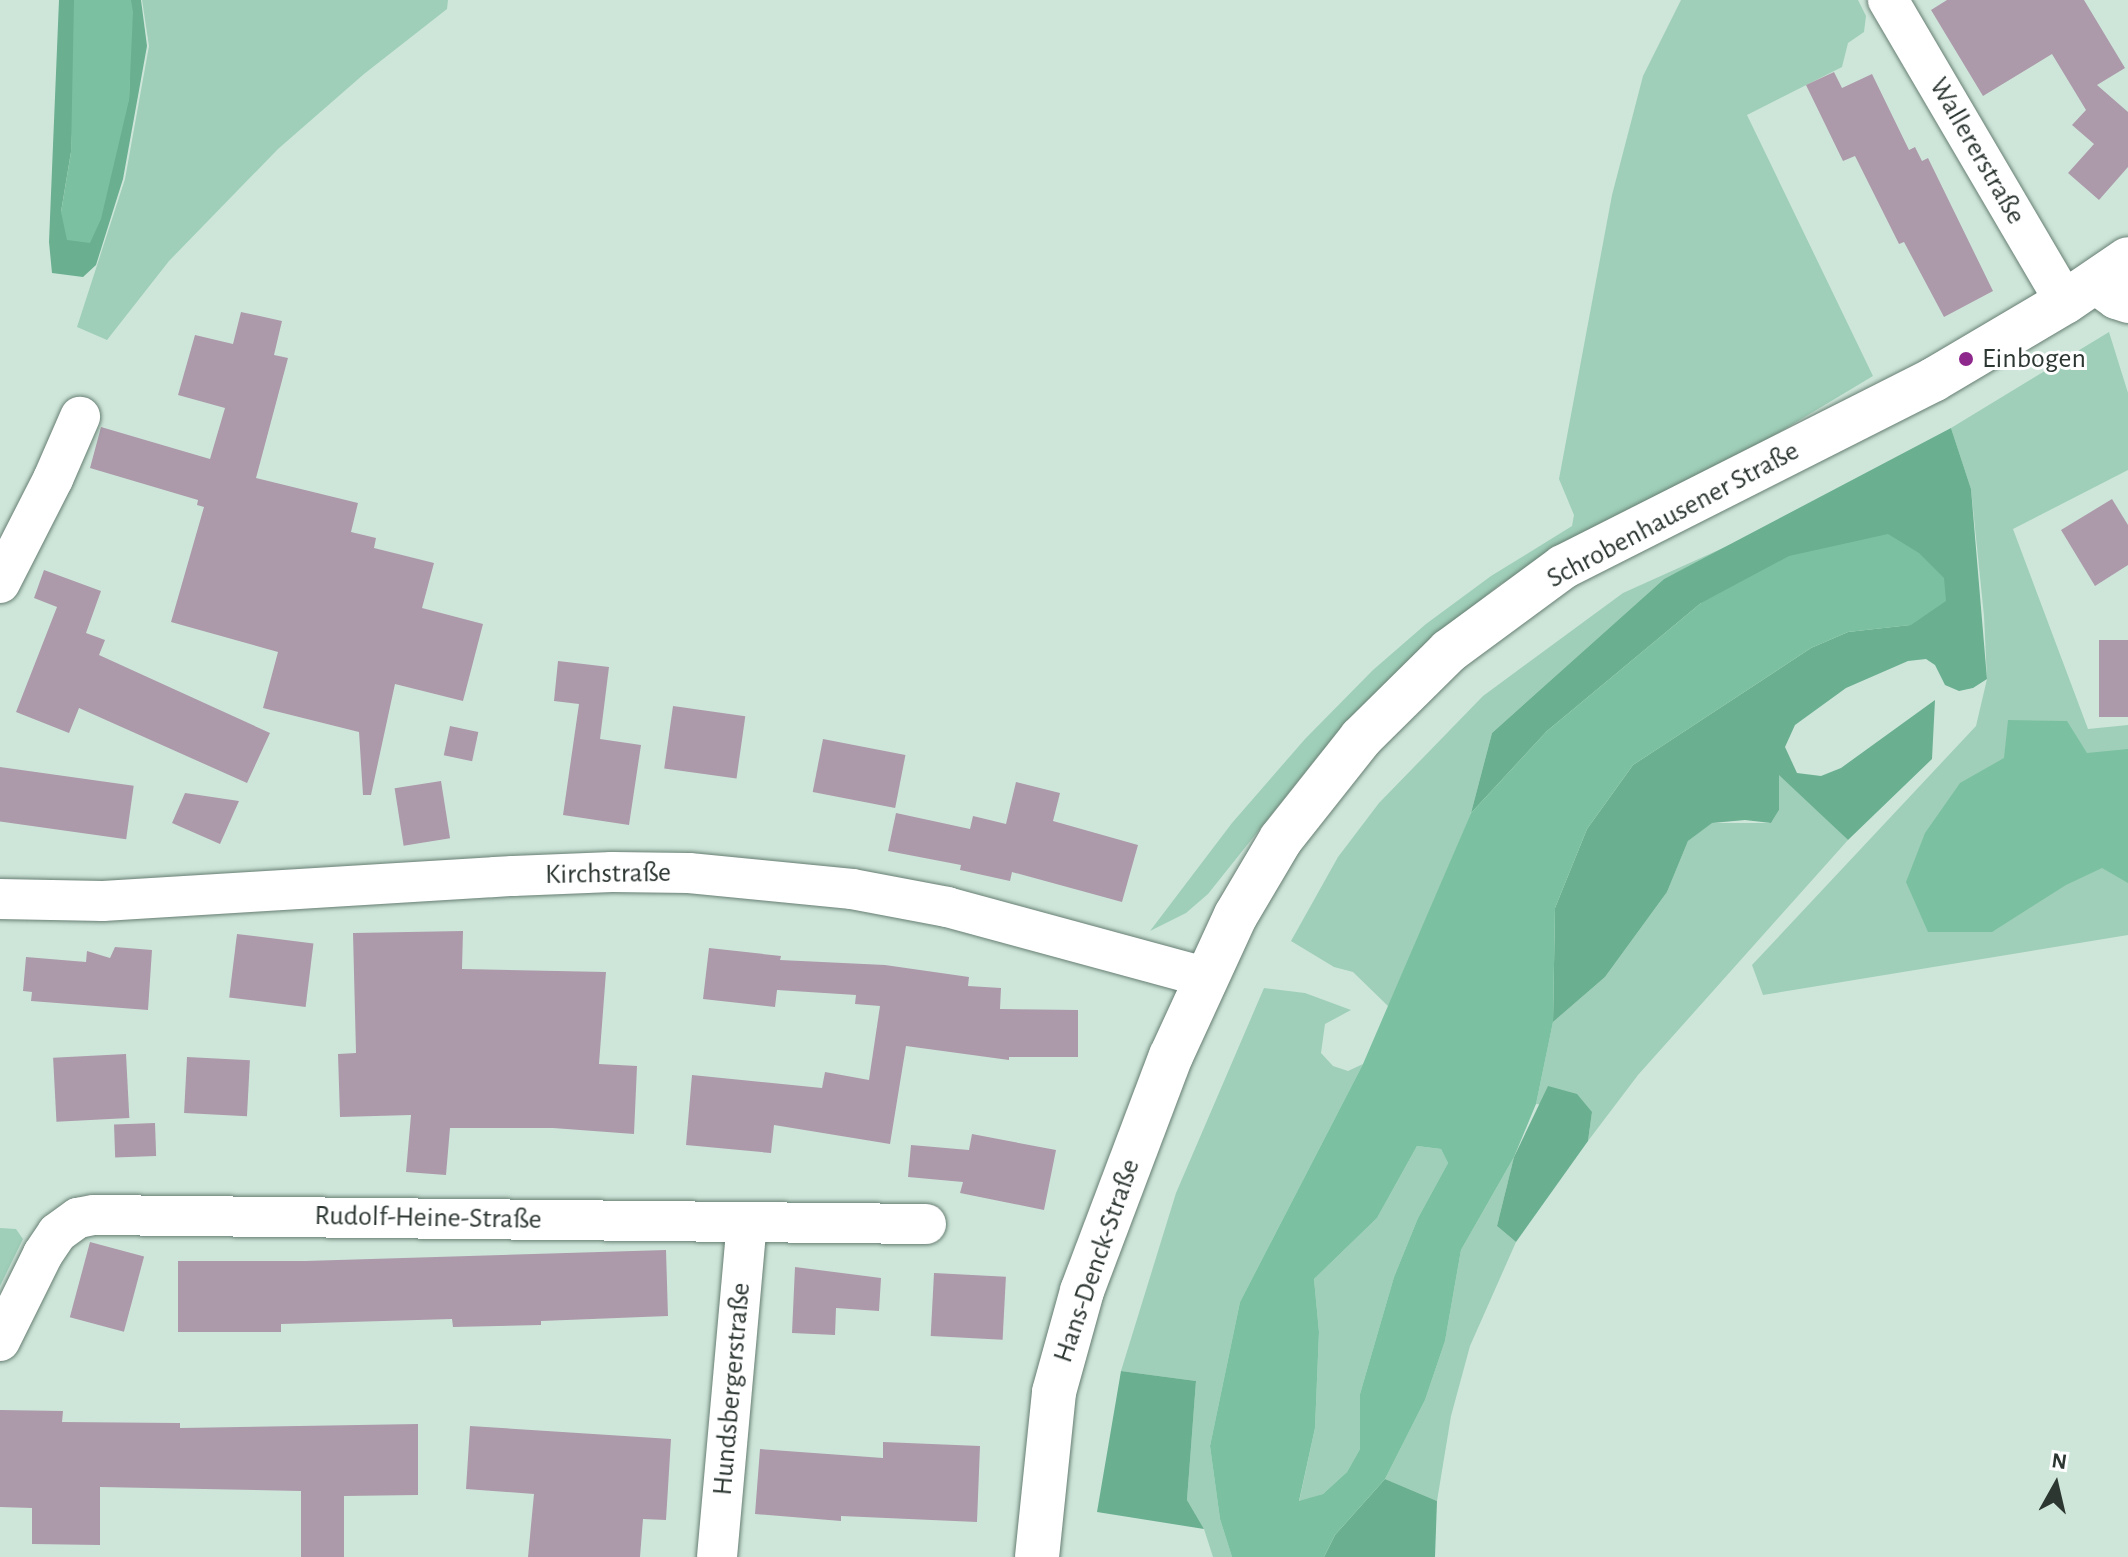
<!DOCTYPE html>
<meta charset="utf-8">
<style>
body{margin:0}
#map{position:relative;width:2128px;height:1557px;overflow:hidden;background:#cee6da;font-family:"Alegreya Sans",sans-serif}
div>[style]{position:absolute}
.green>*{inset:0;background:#9fcfb8}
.forest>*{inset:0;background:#6aaf90}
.water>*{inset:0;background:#7bc0a1}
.building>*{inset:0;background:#ac9aaa;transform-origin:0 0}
.roads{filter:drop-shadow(0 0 2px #677e73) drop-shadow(0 0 2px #677e73)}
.minor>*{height:40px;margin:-20px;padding:0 20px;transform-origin:20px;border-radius:20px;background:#fff}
.tertiary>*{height:44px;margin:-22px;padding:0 22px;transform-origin:22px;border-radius:22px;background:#fff}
.dots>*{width:22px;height:22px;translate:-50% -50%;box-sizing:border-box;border:4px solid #fff;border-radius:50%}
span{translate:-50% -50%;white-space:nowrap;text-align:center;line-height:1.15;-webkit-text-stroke:6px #fff;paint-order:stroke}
.street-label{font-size:28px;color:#2d3732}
.poi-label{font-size:28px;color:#2d3732}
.left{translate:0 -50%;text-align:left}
.north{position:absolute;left:2016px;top:1445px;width:80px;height:80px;-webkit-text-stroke:6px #fff;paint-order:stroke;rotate:8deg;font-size:22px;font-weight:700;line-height:32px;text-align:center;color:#2d3732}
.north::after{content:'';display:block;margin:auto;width:28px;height:36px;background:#2d3732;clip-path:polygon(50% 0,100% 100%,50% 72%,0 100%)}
</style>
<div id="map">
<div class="green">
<i style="clip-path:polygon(142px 0,448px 0,447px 9px,364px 74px,278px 149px,169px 261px,107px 340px,77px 327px,125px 179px,149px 46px)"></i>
<i style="clip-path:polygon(1681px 0,1858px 0,1866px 16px,1864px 32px,1848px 43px,1842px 67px,1747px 115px,1873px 376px,1716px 470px,1576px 540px,1499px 585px,1430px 642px,1318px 756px,1208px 894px,1186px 913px,1150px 931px,1232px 823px,1305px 739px,1373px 670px,1426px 624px,1491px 576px,1572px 526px,1574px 515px,1559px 479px,1612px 195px,1643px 76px)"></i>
<i style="clip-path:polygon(2109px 332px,2128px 393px,2128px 470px,2013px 529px,2088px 729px,2128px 725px,2128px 935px,1763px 995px,1752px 965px,1976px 726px,1987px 679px,1984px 616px,1971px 489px,1951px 428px)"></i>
<i style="clip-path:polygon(1754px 534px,1664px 579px,1492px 733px,1471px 813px,1389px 1007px,1353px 972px,1334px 967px,1291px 941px,1338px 857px,1379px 803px,1483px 696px,1623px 593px)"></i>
<i style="clip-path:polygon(1779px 774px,1848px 840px,1638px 1075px,1588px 1141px,1592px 1112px,1536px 1104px,1553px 1022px,1605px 977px,1667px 892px,1688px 841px,1711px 823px,1771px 823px,1779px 810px)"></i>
<i style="clip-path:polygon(1264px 988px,1305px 993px,1351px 1010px,1325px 1024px,1321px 1053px,1333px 1066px,1348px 1071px,1363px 1064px,1240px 1302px,1210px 1446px,1220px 1519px,1232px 1557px,1213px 1557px,1204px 1529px,1187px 1500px,1196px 1381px,1121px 1371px,1176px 1193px)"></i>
<i style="clip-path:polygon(1417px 1146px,1441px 1149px,1448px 1163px,1418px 1218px,1394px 1277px,1360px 1394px,1360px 1449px,1347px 1472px,1323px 1494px,1299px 1502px,1315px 1428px,1319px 1332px,1314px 1279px,1377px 1218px)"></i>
<i style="clip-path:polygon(1514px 1157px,1497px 1226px,1516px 1242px,1470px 1346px,1451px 1416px,1437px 1501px,1385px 1479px,1425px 1400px,1445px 1341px,1461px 1250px)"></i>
<i style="clip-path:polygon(0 1228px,16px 1229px,23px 1239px,0 1286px)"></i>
</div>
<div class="forest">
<i style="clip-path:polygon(59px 0,74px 0,75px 77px,71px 152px,61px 212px,129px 100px,131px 0,141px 0,147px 46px,123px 179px,96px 265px,83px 277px,52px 273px,49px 242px)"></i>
<i style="clip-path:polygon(1951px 428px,1971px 489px,1987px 679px,1973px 688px,1959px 691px,1945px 685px,1935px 665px,1926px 659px,1908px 661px,1846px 688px,1795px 725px,1785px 747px,1797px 773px,1821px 776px,1841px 768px,1935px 700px,1932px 759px,1848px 840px,1779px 775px,1779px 810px,1771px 823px,1745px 820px,1712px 823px,1688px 841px,1667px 892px,1605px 977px,1553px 1022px,1555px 908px,1587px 829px,1633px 765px,1811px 648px,1848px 632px,1910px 625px,1701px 603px,1547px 731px,1471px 813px,1492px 733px,1664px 579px)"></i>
<i style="clip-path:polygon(1548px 1086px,1577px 1094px,1592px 1112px,1588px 1141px,1516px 1242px,1497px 1226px,1514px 1157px)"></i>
<i style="clip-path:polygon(1121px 1371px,1196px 1381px,1187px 1500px,1204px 1529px,1097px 1512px)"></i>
<i style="clip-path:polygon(1385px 1479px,1437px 1501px,1435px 1557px,1324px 1557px,1335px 1535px)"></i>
</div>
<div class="water">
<i style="clip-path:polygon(74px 0,131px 0,133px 12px,129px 100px,101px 219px,90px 243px,67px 240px,61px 212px,71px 152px)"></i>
<i style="clip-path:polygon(evenodd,1888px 534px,1919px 553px,1944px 578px,1946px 601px,1911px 625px,1848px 632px,1811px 648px,1633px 765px,1587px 829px,1555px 908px,1553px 1022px,1536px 1104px,1514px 1157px,1461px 1250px,1445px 1341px,1425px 1400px,1385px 1479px,1335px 1535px,1324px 1557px,1232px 1557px,1220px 1519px,1210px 1446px,1240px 1302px,1363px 1064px,1471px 813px,1547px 731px,1701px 603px,1789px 556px,1888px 534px,1417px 1146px,1441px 1149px,1448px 1163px,1418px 1218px,1394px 1277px,1360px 1394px,1360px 1449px,1347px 1472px,1323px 1494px,1299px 1501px,1315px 1428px,1319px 1332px,1314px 1279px,1377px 1218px,1417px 1146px)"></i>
<i style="clip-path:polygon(2008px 720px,2067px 721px,2087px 753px,2128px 749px,2128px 883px,2102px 868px,2066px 885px,1992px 932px,1928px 932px,1906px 882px,1925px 833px,1960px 783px,2004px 758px)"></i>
</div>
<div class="building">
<i style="clip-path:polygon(1947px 0,2084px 0,2125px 68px,2097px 85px,2128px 112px,2128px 167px,2099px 200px,2068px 173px,2094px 144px,2072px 125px,2086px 110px,2052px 54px,1983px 96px,1931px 10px)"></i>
<i style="clip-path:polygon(1834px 72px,1842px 88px,1872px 74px,1909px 150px,1915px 147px,1922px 161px,1928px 158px,1993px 291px,1944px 317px,1904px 242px,1899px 244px,1855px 156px,1843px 161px,1806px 85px)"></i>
<i style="clip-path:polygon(241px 312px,282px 321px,274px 355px,288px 358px,256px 478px,358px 503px,351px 532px,376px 538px,374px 548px,434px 563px,422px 608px,483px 624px,463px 701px,395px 684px,371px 795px,363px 795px,359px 732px,263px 708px,278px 652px,171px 622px,204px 507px,197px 505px,198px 500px,90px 468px,101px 427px,210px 459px,225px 408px,178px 395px,195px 335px,233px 344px)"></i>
<i style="clip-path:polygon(2112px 499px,2128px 525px,2128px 565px,2095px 586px,2061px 530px)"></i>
<i style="clip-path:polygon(44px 570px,101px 591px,86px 633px,105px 640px,99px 655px,270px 733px,247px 783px,79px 708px,69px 733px,16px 712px,57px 607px,34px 598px)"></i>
<i style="left:2128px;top:640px;width:77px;height:29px;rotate:90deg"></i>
<i style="clip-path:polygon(558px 661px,609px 667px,600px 739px,641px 745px,629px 825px,563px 815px,579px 704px,554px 701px)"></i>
<i style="left:673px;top:706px;width:73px;height:63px;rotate:8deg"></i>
<i style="left:450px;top:726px;width:29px;height:30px;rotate:12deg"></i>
<i style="left:823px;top:739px;width:84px;height:54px;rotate:11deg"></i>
<i style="left:0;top:767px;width:135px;height:54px;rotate:8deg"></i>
<i style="left:441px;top:781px;width:58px;height:47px;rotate:81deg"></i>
<i style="clip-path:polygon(1016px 782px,1060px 793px,1053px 821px,1138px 845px,1122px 902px,1012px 872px,1010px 881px,960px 870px,961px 865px,888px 851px,896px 813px,970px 829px,973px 816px,1006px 824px)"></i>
<i style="clip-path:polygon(185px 793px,239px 801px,220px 844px,172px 823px)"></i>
<i style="clip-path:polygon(463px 931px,462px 969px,606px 972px,599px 1064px,637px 1066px,634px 1134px,553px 1128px,450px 1128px,446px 1175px,406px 1172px,411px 1115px,340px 1117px,338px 1054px,356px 1053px,353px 933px)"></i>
<i style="left:237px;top:934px;width:77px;height:64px;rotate:7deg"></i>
<i style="clip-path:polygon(115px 947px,152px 950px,148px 1010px,31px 1001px,32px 992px,23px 991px,26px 957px,86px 962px,87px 951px,110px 958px)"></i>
<i style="clip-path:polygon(709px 948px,781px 956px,780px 960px,885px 965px,969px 977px,968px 986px,1001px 988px,1000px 1009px,1078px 1010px,1078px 1057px,1009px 1057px,1009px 1060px,906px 1046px,890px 1144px,774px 1125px,771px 1153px,686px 1145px,692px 1075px,822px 1088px,825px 1072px,869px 1080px,880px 1006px,855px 1004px,856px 995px,777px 990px,775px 1007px,703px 999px)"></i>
<i style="left:126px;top:1054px;width:64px;height:73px;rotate:87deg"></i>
<i style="left:187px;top:1057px;width:63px;height:56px;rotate:3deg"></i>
<i style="left:155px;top:1123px;width:33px;height:41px;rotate:88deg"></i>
<i style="clip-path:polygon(972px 1134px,1056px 1150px,1044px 1210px,960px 1193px,963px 1182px,908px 1177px,911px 1145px,969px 1150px)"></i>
<i style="left:90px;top:1242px;width:56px;height:78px;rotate:15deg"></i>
<i style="clip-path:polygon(666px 1250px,668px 1316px,541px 1321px,541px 1325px,453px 1327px,452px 1319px,281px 1324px,281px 1332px,178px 1332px,178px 1261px,305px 1261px)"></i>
<i style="clip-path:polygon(795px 1267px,881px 1278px,879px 1311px,836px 1308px,835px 1335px,792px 1333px)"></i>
<i style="left:934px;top:1273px;width:72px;height:63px;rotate:3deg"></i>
<i style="clip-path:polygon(0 1410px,63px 1411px,62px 1422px,180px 1423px,180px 1428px,418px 1424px,418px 1495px,344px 1496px,344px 1557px,301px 1557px,301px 1491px,100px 1487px,100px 1545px,32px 1544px,32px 1508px,0 1507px)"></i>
<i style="clip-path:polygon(470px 1426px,671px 1439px,666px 1520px,643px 1519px,640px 1557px,528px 1557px,534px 1494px,466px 1489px)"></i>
<i style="clip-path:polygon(883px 1442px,980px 1446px,977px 1522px,841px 1516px,841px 1521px,755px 1514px,760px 1449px,883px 1458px)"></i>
</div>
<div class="roads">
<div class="minor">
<i style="left:1888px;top:0;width:350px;rotate:59.6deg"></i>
<i style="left:2094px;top:283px;width:27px;rotate:36deg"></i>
<i style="left:2116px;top:299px;width:13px;rotate:18deg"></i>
<i style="left:0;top:583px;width:117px;rotate:-63deg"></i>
<i style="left:53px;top:479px;width:68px;rotate:-66.5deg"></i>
<i style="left:0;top:899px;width:103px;rotate:1.1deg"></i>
<i style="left:103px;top:901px;width:411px;rotate:-3.5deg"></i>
<i style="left:513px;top:876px;width:99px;rotate:-2.3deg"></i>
<i style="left:612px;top:872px;width:77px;rotate:0.7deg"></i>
<i style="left:689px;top:873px;width:164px;rotate:5.6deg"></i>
<i style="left:852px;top:889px;width:97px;rotate:10.7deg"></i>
<i style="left:947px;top:907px;width:266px;rotate:15.2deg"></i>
<i style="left:0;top:1341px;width:97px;rotate:-63.7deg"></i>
<i style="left:43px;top:1254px;width:25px;rotate:-56deg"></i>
<i style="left:57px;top:1233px;width:26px;rotate:-36deg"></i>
<i style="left:78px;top:1218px;width:16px;rotate:-11deg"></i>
<i style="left:94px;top:1215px;width:832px;rotate:0.62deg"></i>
<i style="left:717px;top:1557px;width:336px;rotate:-84.9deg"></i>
</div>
<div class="tertiary">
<i style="left:1037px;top:1557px;width:166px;rotate:-84.1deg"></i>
<i style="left:1054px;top:1392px;width:105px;rotate:-74.5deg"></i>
<i style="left:1082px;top:1291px;width:251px;rotate:-69.3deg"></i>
<i style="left:1171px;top:1056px;width:155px;rotate:-65.3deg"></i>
<i style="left:1236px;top:915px;width:88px;rotate:-59.4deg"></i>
<i style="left:1281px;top:839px;width:129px;rotate:-51.6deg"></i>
<i style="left:1361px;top:738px;width:124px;rotate:-44.7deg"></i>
<i style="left:1449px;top:651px;width:142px;rotate:-36.4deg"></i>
<i style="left:1563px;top:567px;width:415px;rotate:-26.8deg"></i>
<i style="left:1933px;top:380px;width:153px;rotate:-30.6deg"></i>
<i style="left:2065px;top:302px;width:76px;rotate:-34.3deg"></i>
</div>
</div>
<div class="dots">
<i style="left:1966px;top:359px;background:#8e288d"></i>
</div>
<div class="street-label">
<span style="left:1977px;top:151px;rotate:60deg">Wallererstraße</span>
<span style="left:1673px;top:515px;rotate:-28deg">Schrobenhausener Straße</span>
<span style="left:608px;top:874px;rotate:-1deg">Kirchstraße</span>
<span style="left:428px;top:1218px;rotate:1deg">Rudolf-Heine-Straße</span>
<span style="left:1097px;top:1261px;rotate:-71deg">Hans-Denck-Straße</span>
<span style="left:732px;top:1389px;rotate:-85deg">Hundsbergerstraße</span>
</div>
<div class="poi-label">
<span class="left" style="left:1982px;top:359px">Einbogen</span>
</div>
<div class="north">N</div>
</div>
